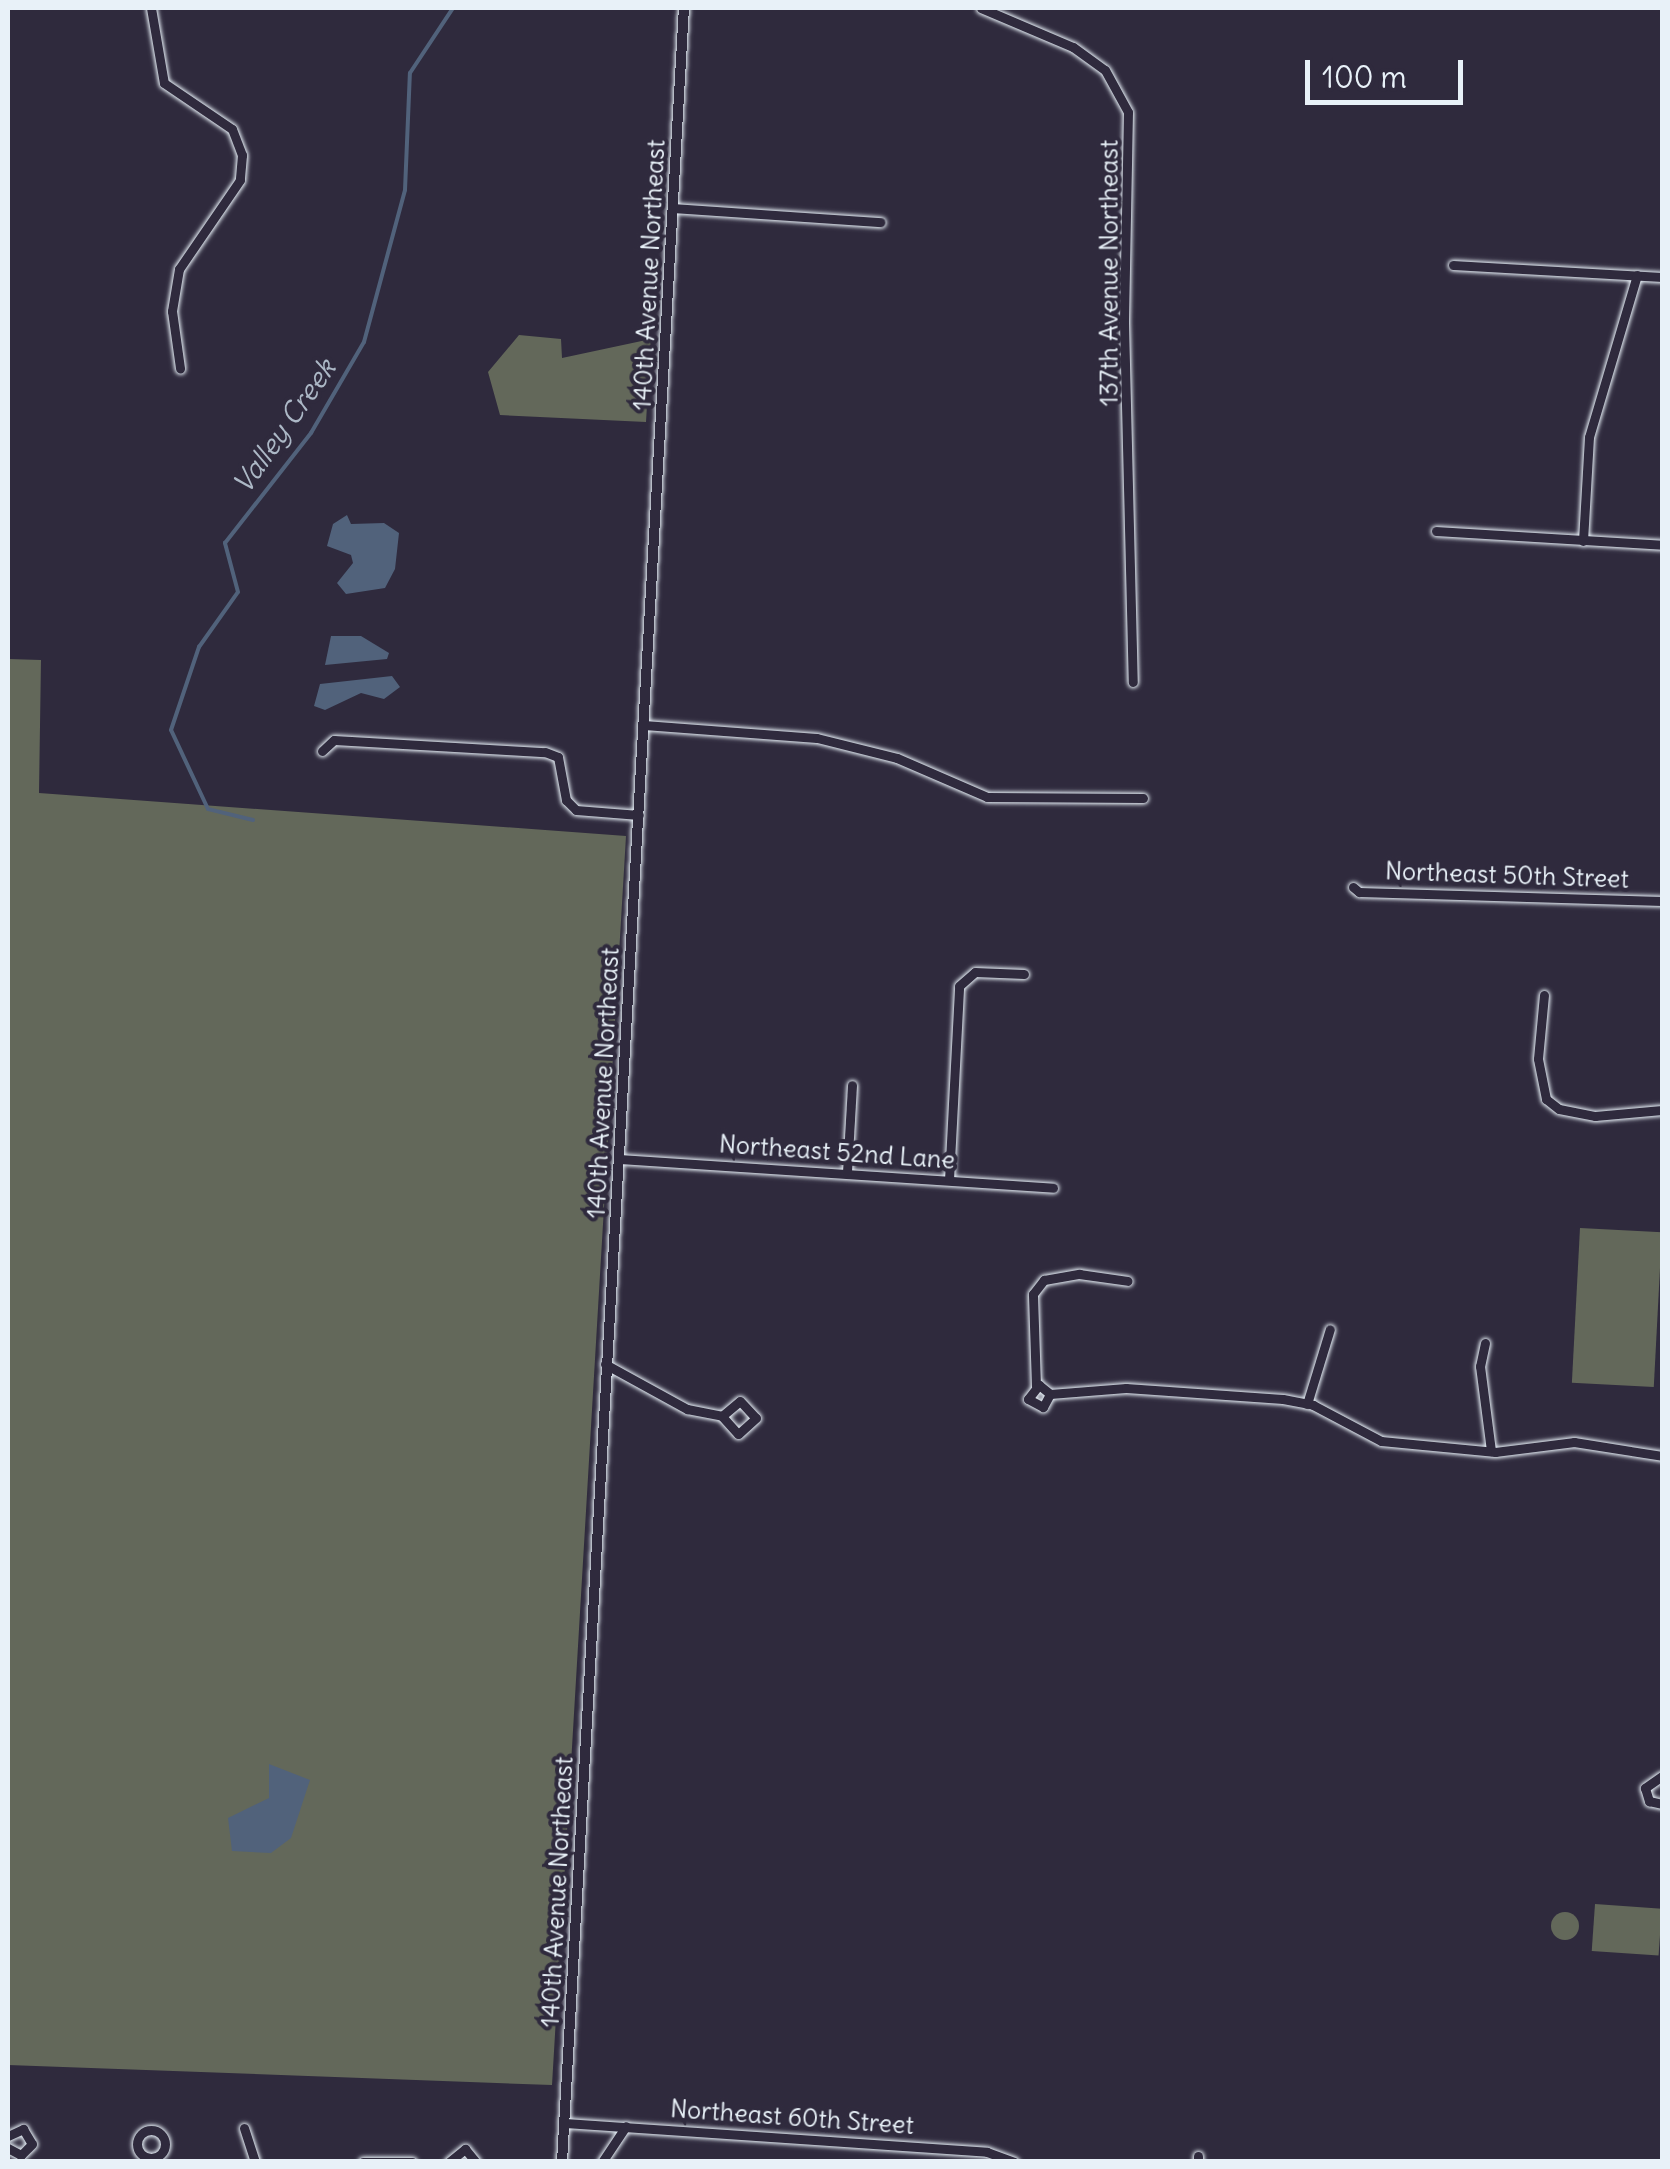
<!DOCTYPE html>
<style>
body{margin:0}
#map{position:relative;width:1670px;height:2169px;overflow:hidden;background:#2f2a3d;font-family:Delius,sans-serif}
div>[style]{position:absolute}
.green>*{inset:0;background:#63685a;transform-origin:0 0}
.round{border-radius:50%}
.water>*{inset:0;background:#51627b}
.stream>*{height:4px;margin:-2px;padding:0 2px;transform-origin:2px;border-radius:2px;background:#51627b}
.roads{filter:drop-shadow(0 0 2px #e8f1f8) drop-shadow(0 0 2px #e8f1f8)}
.minor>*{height:9px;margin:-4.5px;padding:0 4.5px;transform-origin:4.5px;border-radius:4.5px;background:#2f2a3d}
.minor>.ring{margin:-4.5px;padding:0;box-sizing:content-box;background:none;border:9px solid #2f2a3d;border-radius:50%}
.tertiary>*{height:10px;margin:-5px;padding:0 5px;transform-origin:5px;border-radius:5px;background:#2f2a3d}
span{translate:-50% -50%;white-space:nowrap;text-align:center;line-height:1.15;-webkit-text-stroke:8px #2f2a3d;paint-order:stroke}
.street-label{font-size:25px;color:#e8f1f8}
.water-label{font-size:28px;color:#acb8c6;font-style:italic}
.frame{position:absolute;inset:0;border:10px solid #e8f1f8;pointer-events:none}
.scale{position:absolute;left:1305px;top:60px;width:158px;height:45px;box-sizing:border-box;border:5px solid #e8f1f8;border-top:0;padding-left:12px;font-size:30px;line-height:35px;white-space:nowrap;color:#e8f1f8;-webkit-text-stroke:8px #2f2a3d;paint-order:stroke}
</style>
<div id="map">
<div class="green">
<i style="clip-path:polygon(519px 335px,561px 339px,562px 358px,651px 339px,646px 422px,500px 415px,488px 372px)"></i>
<i style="clip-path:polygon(8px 659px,41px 660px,39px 793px,626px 836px,552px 2085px,8px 2065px)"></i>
<i style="left:1580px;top:1228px;width:82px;height:155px;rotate:3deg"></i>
<i style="left:1595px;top:1904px;width:67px;height:47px;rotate:4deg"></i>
<i class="round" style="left:1551px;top:1912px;width:28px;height:28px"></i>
</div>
<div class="water">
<i style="clip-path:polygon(347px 515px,351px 524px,384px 523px,399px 533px,395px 569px,385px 588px,346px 594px,337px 583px,353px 563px,351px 555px,327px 546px,333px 524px)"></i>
<i style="clip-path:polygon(331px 636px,361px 636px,389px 653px,387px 659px,325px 665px)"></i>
<i style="clip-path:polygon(392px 676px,400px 687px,384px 699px,361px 693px,325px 710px,314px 706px,320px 684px)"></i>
<i style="clip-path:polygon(269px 1764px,310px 1780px,291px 1838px,271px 1853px,232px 1851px,228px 1818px,269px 1798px)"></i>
</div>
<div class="stream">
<i style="left:253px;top:820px;width:46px;rotate:-166.3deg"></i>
<i style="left:208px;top:809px;width:87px;rotate:-115.1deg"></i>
<i style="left:171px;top:730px;width:88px;rotate:-71.4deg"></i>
<i style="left:199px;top:647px;width:67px;rotate:-54.7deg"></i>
<i style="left:238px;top:592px;width:51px;rotate:-104.9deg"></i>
<i style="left:225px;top:543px;width:140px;rotate:-52deg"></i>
<i style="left:311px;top:433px;width:105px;rotate:-59.8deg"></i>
<i style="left:364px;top:342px;width:157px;rotate:-74.9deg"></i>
<i style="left:405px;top:190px;width:117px;rotate:-87.6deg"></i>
<i style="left:410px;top:73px;width:78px;rotate:-56.5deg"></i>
</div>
<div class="roads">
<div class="minor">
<i style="left:151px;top:8px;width:76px;rotate:80.2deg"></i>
<i style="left:164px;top:83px;width:82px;rotate:34.1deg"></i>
<i style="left:232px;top:129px;width:28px;rotate:69deg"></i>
<i style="left:242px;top:155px;width:25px;rotate:95deg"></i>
<i style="left:240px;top:180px;width:108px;rotate:124.4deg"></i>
<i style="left:179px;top:269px;width:43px;rotate:99.5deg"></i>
<i style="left:172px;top:311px;width:58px;rotate:82deg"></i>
<i style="left:981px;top:8px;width:100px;rotate:23deg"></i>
<i style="left:1073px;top:47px;width:39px;rotate:36deg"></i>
<i style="left:1105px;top:70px;width:48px;rotate:61.3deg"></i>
<i style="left:1128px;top:112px;width:211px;rotate:91.1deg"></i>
<i style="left:1124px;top:323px;width:359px;rotate:88.6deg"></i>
<i style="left:673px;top:208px;width:208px;rotate:3.9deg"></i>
<i style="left:1453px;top:265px;width:209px;rotate:3.3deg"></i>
<i style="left:1436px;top:531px;width:226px;rotate:3.5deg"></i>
<i style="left:1583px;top:541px;width:104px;rotate:-86.7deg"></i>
<i style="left:1589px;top:437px;width:169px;rotate:-73.5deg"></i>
<i style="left:644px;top:725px;width:173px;rotate:4.3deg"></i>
<i style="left:817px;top:738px;width:82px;rotate:14deg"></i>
<i style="left:897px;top:758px;width:98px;rotate:23.4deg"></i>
<i style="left:987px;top:797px;width:156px;rotate:0.4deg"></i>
<i style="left:322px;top:751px;width:16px;rotate:-43deg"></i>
<i style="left:334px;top:740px;width:211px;rotate:3.3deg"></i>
<i style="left:545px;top:752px;width:14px;rotate:21deg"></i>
<i style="left:558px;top:757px;width:44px;rotate:79.5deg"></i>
<i style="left:566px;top:800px;width:14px;rotate:45deg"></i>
<i style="left:576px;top:810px;width:63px;rotate:4.5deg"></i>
<i style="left:1353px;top:887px;width:8px;rotate:40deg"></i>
<i style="left:1359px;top:892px;width:303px;rotate:1.7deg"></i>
<i style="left:1544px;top:995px;width:64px;rotate:95.4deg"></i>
<i style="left:1538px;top:1059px;width:41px;rotate:78.7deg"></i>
<i style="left:1546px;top:1099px;width:16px;rotate:38deg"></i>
<i style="left:1559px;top:1109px;width:37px;rotate:11deg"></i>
<i style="left:1595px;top:1116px;width:67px;rotate:-5.1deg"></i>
<i style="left:620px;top:1159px;width:434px;rotate:3.8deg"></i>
<i style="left:847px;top:1172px;width:87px;rotate:-86.7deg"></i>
<i style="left:949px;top:1180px;width:194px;rotate:-87deg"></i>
<i style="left:959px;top:986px;width:21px;rotate:-41deg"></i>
<i style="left:975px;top:972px;width:49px;rotate:2.3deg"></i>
<i style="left:1485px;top:1343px;width:24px;rotate:102deg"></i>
<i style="left:1480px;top:1366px;width:86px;rotate:82.6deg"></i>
<i style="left:605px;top:1364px;width:94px;rotate:28.8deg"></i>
<i style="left:687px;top:1409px;width:36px;rotate:11deg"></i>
<i style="left:722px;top:1416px;width:23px;rotate:-40deg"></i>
<i style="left:740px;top:1401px;width:23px;rotate:47deg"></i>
<i style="left:756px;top:1418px;width:24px;rotate:138deg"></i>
<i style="left:738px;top:1434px;width:24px;rotate:-132deg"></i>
<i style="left:1036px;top:1386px;width:92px;rotate:-91.9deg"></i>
<i style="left:1033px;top:1294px;width:18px;rotate:-52deg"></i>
<i style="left:1044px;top:1280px;width:36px;rotate:-10deg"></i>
<i style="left:1079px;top:1274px;width:49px;rotate:8.1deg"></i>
<i style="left:1050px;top:1394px;width:15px;rotate:118deg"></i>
<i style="left:1043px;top:1407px;width:17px;rotate:-152deg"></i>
<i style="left:1028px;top:1399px;width:18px;rotate:-52deg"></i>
<i style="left:1039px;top:1385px;width:14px;rotate:39deg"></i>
<i style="left:1050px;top:1394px;width:76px;rotate:-4.5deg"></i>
<i style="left:1126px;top:1388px;width:157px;rotate:4deg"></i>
<i style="left:1283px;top:1399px;width:31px;rotate:11deg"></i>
<i style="left:1313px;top:1405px;width:77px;rotate:27.9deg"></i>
<i style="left:1381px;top:1441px;width:115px;rotate:5.5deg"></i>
<i style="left:1495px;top:1452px;width:80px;rotate:-7.2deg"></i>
<i style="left:1574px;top:1442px;width:89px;rotate:9deg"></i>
<i style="left:1307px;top:1404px;width:78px;rotate:-73deg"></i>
<i style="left:1662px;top:1776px;width:21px;rotate:145deg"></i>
<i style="left:1645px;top:1788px;width:14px;rotate:73deg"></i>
<i style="left:1649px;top:1801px;width:13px;rotate:13deg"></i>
<i style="left:565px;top:2123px;width:423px;rotate:3.9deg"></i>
<i style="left:987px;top:2152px;width:29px;rotate:20deg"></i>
<i style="left:244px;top:2128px;width:36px;rotate:72deg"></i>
<i class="ring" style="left:137px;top:2130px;width:19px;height:19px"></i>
<i style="left:8px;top:2136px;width:17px;rotate:-25deg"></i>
<i style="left:23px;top:2129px;width:17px;rotate:59deg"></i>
<i style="left:32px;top:2144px;width:16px;rotate:135deg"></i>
<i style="left:21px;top:2155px;width:15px;rotate:-152deg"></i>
<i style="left:363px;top:2162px;width:49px"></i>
<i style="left:449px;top:2162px;width:21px;rotate:-39deg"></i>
<i style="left:465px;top:2149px;width:17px;rotate:50deg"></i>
<i style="left:602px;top:2162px;width:43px;rotate:-56.3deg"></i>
<i style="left:1198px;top:2162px;width:6px;rotate:-90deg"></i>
</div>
<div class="tertiary">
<i style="left:562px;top:2162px;width:2157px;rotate:-86.76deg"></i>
</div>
</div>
<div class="street-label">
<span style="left:1109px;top:273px;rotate:-90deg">137th Avenue Northeast</span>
<span style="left:649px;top:275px;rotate:-87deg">140th Avenue Northeast</span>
<span style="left:1507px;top:875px;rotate:2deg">Northeast 50th Street</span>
<span style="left:603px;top:1083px;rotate:-87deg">140th Avenue Northeast</span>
<span style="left:837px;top:1152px;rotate:4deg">Northeast 52nd Lane</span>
<span style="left:557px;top:1892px;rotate:-87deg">140th Avenue Northeast</span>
<span style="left:792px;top:2117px;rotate:4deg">Northeast 60th Street</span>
</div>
<div class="water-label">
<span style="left:284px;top:426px;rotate:-55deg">Valley Creek</span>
</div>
<div class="frame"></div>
<div class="scale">100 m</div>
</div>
